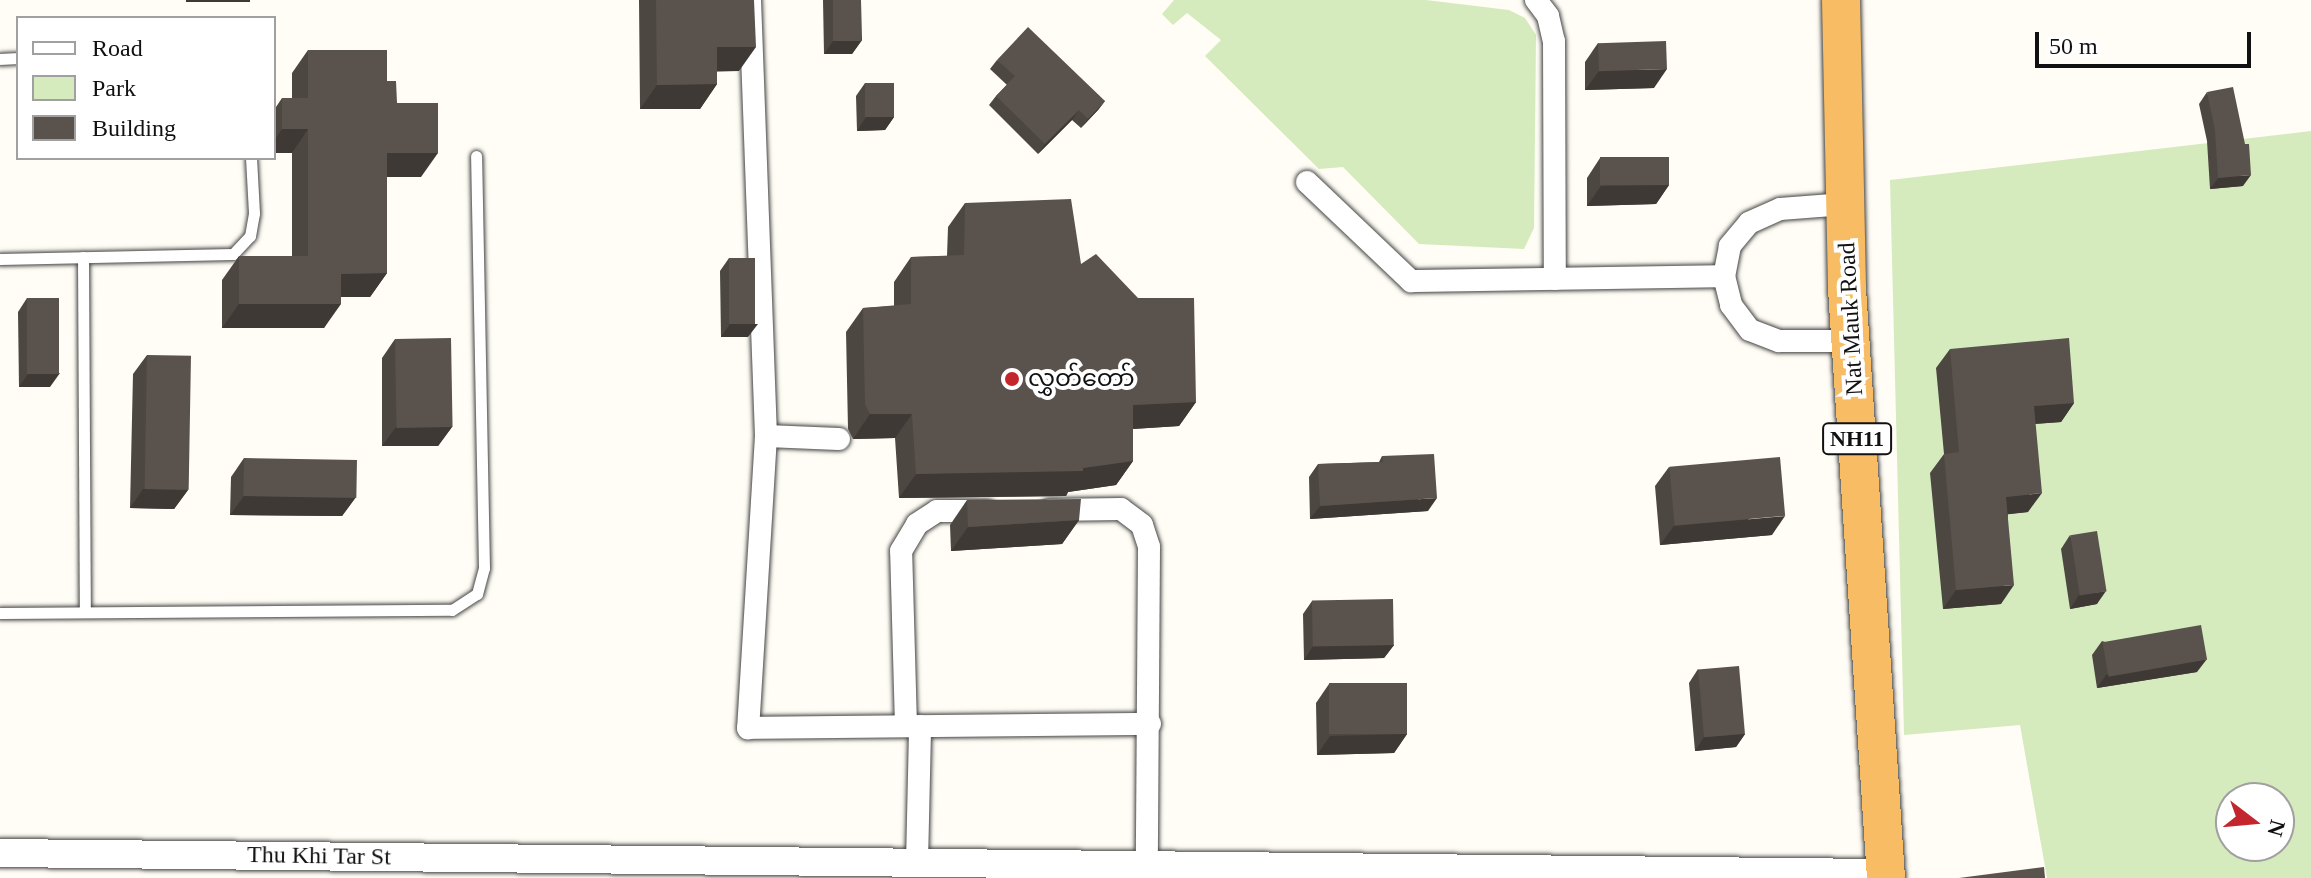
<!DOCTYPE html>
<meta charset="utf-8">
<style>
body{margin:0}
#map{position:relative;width:2311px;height:878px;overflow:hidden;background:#fffdf5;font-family:"Times New Roman","Noto Sans Myanmar",serif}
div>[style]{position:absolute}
.green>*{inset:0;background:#d5ebbd}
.roads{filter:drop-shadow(0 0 2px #444) drop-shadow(0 0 2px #444)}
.service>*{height:11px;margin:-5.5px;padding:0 5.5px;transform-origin:5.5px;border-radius:5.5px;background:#fff}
.minor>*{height:22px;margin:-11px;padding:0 11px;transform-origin:11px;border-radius:11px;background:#fff}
.tertiary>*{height:28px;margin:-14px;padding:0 14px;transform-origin:14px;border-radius:14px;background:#fff}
.trunk>*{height:38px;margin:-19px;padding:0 19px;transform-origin:19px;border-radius:19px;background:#f7bc64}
.wall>*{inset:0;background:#4d4742}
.shaded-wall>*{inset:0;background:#3f3936;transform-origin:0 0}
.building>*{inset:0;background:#5a524d;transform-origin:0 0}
.dots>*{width:22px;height:22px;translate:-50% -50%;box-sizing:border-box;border:4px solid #fff;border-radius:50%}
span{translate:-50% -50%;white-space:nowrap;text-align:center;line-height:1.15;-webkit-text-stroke:8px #fff;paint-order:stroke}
.shield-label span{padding:2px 6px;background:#fff;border:2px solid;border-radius:6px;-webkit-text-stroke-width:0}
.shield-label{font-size:22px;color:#111;font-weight:700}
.street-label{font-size:24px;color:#111}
.poi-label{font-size:24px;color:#111}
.left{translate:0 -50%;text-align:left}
.legend{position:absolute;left:16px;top:16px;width:260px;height:144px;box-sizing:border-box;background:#fff;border:2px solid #a0a0a0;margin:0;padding:10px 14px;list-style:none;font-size:24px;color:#111}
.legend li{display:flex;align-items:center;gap:16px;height:40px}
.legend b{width:40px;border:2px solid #a0a0a0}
.north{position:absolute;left:2215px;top:782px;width:80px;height:80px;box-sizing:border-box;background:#fff;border:2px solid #a0a0a0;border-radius:50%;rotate:106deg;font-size:22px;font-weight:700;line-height:32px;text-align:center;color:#111}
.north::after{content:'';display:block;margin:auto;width:28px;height:36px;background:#c4262e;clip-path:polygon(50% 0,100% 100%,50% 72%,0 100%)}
.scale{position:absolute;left:2035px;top:32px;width:216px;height:36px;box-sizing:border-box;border:4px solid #111;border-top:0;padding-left:10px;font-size:24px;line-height:28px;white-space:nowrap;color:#111;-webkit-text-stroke:6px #fff;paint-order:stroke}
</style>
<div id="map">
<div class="green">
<i style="clip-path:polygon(1174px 0,1426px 0,1509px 10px,1525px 18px,1536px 35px,1534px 228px,1524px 249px,1419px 244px,1343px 167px,1319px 169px,1205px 56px,1221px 40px,1187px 13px,1173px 25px,1162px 14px)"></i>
<i style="clip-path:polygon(evenodd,2311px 131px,2311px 878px,2047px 878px,2020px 725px,1904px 735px,1890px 180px,2311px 131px,2231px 798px,2279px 798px,2279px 846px,2231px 846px,2231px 798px)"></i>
</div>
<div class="roads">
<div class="service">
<i style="left:0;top:59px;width:18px;rotate:-3deg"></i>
<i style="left:83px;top:257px;width:353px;rotate:89.7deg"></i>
<i style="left:0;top:259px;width:233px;rotate:-1.2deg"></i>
<i style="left:233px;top:254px;width:25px;rotate:-47deg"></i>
<i style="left:250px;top:236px;width:23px;rotate:-80deg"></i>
<i style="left:254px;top:213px;width:55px;rotate:-93.1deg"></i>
<i style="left:0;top:613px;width:452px;rotate:-0.4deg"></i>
<i style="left:452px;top:610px;width:30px;rotate:-33deg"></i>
<i style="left:477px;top:594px;width:27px;rotate:-75deg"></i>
<i style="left:484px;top:568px;width:412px;rotate:-91.1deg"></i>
</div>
<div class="minor">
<i style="left:750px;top:0;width:436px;rotate:87.9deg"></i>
<i style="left:766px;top:436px;width:293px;rotate:93.5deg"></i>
<i style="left:748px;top:728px;width:402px;rotate:-0.6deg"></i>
<i style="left:1536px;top:0;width:20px;rotate:53deg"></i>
<i style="left:1548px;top:16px;width:26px;rotate:77deg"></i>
<i style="left:1554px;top:41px;width:238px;rotate:89.8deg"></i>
<i style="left:1307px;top:182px;width:144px;rotate:43.6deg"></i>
<i style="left:1411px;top:281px;width:313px;rotate:-0.9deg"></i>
<i style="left:1845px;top:204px;width:65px;rotate:175.6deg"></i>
<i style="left:1780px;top:209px;width:34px;rotate:156deg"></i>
<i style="left:1749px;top:223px;width:30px;rotate:130deg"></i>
<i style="left:1730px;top:246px;width:31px;rotate:101deg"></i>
<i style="left:1724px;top:276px;width:30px;rotate:76deg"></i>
<i style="left:1731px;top:305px;width:31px;rotate:53deg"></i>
<i style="left:1750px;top:330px;width:31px;rotate:21deg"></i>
<i style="left:1779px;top:341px;width:72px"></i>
<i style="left:766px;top:436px;width:73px;rotate:2.4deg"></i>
<i style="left:1050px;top:510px;width:71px;rotate:-0.8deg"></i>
<i style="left:1121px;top:509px;width:26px;rotate:37deg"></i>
<i style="left:1142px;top:525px;width:23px;rotate:72deg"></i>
<i style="left:1149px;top:547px;width:318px;rotate:90.4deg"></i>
<i style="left:906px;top:726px;width:175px;rotate:-91.6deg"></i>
<i style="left:901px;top:551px;width:31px;rotate:-59deg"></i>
<i style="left:917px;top:524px;width:24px;rotate:-33deg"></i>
<i style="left:937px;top:511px;width:50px"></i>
<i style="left:917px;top:863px;width:137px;rotate:-88.7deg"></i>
</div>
<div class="tertiary">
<i style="left:0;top:853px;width:1885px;rotate:0.61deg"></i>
</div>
<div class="trunk">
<i style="left:1841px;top:0;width:289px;rotate:88.8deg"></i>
<i style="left:1847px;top:289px;width:590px;rotate:86.21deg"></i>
</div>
</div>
<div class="wall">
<i style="clip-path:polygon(639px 0,754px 0,739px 71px,717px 71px,717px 84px,700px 109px,640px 109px)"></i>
<i style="clip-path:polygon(823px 0,861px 0,862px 40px,852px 54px,824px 54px)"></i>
<i style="clip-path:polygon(1598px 43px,1654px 88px,1585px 90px,1585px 62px)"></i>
<i style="clip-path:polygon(308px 50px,387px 81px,397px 103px,421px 177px,387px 177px,387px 273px,370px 297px,341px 297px,324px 328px,222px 328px,222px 280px,239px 256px,292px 256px,292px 153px,274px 153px,274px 110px,282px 98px,292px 98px,292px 73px)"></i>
<i style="clip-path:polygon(997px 60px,1105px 101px,1098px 110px,1081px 128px,1072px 120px,1038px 154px,989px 105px,996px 96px,1007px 85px,990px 69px)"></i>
<i style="clip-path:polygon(865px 83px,894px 117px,885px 130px,857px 131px,856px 96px)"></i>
<i style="clip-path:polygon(2207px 92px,2243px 186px,2210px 189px,2207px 141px,2199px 104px)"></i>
<i style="clip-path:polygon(1600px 158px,1669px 185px,1656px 204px,1587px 206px,1587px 178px)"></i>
<i style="clip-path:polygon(965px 203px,1081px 264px,1196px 402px,1179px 426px,1133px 429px,1133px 461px,1116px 485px,1068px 492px,1066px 496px,899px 498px,895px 438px,853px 439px,848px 429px,846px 332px,863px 308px,894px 306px,894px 282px,911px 257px,947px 256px,948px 227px)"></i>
<i style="clip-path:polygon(729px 258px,748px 337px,721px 337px,720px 271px)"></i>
<i style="clip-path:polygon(27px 298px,50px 387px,19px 387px,18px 312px)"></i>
<i style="clip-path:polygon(395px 339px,452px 427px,438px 446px,382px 446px,382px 358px)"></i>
<i style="clip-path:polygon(1950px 349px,2074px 403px,2061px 422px,2035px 424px,2028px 512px,2008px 514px,2001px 604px,1943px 609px,1930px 473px,1944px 454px,1936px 368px)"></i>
<i style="clip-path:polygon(147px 355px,188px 490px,174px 509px,130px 508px,133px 374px)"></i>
<i style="clip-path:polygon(1382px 456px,1428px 511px,1310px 519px,1309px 477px,1318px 464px,1379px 462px)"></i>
<i style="clip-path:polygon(244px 458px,356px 497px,342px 516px,230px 515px,231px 477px)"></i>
<i style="clip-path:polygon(1669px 467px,1772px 535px,1660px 545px,1655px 486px)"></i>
<i style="clip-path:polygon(967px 500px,1079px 520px,1062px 544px,951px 551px,950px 525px)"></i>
<i style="clip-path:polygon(2070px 535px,2097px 604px,2070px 609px,2061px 549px)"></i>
<i style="clip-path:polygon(1312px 601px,1394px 645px,1384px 658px,1304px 660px,1303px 614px)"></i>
<i style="clip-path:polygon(2102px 641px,2197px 672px,2097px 688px,2092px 655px)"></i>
<i style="clip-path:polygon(1698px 669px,1745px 734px,1736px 747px,1695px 751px,1689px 683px)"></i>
<i style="clip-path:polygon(1329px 684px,1407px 734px,1394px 753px,1317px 755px,1316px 703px)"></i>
</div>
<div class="shaded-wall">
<i style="left:186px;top:0;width:64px;height:2px"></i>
<i style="clip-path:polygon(862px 40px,852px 54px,824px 54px,833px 41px)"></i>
<i style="clip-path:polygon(717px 47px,756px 47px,739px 71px,700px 72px)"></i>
<i style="clip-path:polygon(1667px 69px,1654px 88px,1585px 90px,1599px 71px)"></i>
<i style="clip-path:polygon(717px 84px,700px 109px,640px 109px,657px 85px)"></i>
<i style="clip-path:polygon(1105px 101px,1098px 110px,1081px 128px,1088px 119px)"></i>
<i style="clip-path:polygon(1079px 110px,1072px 120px,1038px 154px,1045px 144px)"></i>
<i style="clip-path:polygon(866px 117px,894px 117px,885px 130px,857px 131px)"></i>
<i style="clip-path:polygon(282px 129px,308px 129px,292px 153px,274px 153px,274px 141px)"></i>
<i style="clip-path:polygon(387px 153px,438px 153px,421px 177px,370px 177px)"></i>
<i style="clip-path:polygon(2251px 175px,2243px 186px,2210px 189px,2218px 178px)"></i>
<i style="clip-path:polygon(1669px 185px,1656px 204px,1587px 206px,1601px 186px)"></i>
<i style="clip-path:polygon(387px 273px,370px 297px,324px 297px,341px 274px)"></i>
<i style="clip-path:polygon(239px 304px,341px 304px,324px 328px,222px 328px)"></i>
<i style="clip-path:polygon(730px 324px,758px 324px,748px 337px,721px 337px)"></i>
<i style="clip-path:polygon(60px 373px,50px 387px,19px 387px,28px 374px)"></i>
<i style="clip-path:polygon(1196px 402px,1179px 426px,1116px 430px,1133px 405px)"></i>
<i style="clip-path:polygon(2074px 403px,2061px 422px,2020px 425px,2034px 406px)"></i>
<i style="clip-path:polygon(870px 414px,912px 414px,895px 438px,853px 439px)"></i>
<i style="clip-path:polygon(396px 427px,452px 427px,438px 446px,382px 446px)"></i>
<i style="clip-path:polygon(1133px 461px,1116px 485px,1068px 492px,1066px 496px,899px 498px,916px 474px,1083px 468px)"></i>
<i style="clip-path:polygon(143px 489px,188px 490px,174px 509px,130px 508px)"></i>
<i style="clip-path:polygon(2042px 493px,2028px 512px,1993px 516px,2006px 497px)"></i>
<i style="clip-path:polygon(244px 496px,356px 497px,342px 516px,230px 515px)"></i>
<i style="clip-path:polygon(1437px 498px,1428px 511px,1310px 519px,1320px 506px)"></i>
<i style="clip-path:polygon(1785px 516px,1772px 535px,1660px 545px,1674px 526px)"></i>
<i style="clip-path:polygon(1079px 520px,1062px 544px,951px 551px,968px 527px)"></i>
<i style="clip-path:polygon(2014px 585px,2001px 604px,1943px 609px,1956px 590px)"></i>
<i style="clip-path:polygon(2106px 591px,2097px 604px,2070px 609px,2079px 595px)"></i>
<i style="clip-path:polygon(1394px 645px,1384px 658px,1304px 660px,1313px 646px)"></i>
<i style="clip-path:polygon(2207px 659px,2197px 672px,2097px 688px,2106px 675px)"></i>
<i style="clip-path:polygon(1407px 734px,1394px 753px,1317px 755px,1330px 736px)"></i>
<i style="clip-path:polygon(1745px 734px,1736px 747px,1695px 751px,1704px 737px)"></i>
</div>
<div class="building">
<i style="clip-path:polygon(656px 0,754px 0,756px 47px,717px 47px,717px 84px,657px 85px)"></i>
<i style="left:833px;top:0;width:28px;height:41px"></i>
<i style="clip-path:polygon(1028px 27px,1105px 101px,1088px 119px,1079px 110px,1045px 144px,996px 96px,1015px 76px,997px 60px)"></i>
<i style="left:1666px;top:41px;width:28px;height:68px;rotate:88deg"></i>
<i style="clip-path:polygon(308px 50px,387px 50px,387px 81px,396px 81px,397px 103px,438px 103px,438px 153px,387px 153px,387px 273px,341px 274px,341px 304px,239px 304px,239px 256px,308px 256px,308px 129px,282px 129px,282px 98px,308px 98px)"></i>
<i style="left:865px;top:83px;width:29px;height:34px"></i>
<i style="clip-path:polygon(2233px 87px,2245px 144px,2249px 144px,2251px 175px,2218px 178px,2215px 130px,2207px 92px)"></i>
<i style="left:1669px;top:157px;width:28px;height:69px;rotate:90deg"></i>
<i style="clip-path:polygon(1071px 199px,1081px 264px,1096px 254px,1138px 298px,1194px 298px,1196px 402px,1133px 405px,1133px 461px,1083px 468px,1083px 471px,916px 474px,912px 414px,870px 414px,865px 404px,863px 308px,911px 304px,911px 257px,964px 255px,965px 203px)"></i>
<i style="left:729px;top:258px;width:26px;height:66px"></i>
<i style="left:27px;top:298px;width:32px;height:76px"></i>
<i style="left:451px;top:338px;width:89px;height:56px;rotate:89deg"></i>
<i style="clip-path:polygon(2069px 338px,2074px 403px,2034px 406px,2042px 493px,2006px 497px,2014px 585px,1956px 590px,1944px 454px,1959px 452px,1950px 349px)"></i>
<i style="left:147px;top:355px;width:44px;height:134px;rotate:1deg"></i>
<i style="clip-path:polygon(1434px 454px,1437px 498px,1320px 506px,1318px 464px,1383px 462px,1382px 456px)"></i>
<i style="left:1780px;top:457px;width:59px;height:111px;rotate:85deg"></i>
<i style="left:244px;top:458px;width:113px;height:38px;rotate:1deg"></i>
<i style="clip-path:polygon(1081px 499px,1079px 520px,968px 527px,967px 500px)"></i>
<i style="left:2097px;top:531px;width:61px;height:27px;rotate:81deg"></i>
<i style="left:1393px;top:599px;width:46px;height:81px;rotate:89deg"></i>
<i style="left:2201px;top:625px;width:35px;height:100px;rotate:80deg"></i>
<i style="left:1739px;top:666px;width:68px;height:41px;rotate:85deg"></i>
<i style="left:1407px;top:683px;width:51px;height:78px;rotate:90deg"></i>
<i style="clip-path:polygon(2044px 867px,2045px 878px,1959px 878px)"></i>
</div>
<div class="dots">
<i style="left:1012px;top:379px;background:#c4262e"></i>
</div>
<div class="shield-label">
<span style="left:1857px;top:439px">NH11</span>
</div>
<div class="street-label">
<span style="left:1851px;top:319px;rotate:-93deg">Nat Mauk Road</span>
<span style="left:319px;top:856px;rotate:1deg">Thu Khi Tar St</span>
</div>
<div class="poi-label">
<span class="left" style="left:1028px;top:379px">လွှတ်တော်</span>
</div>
<ul class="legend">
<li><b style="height:10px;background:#fff"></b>Road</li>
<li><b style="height:22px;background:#d5ebbd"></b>Park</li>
<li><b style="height:22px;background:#5a524d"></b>Building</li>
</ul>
<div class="north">N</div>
<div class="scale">50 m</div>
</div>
